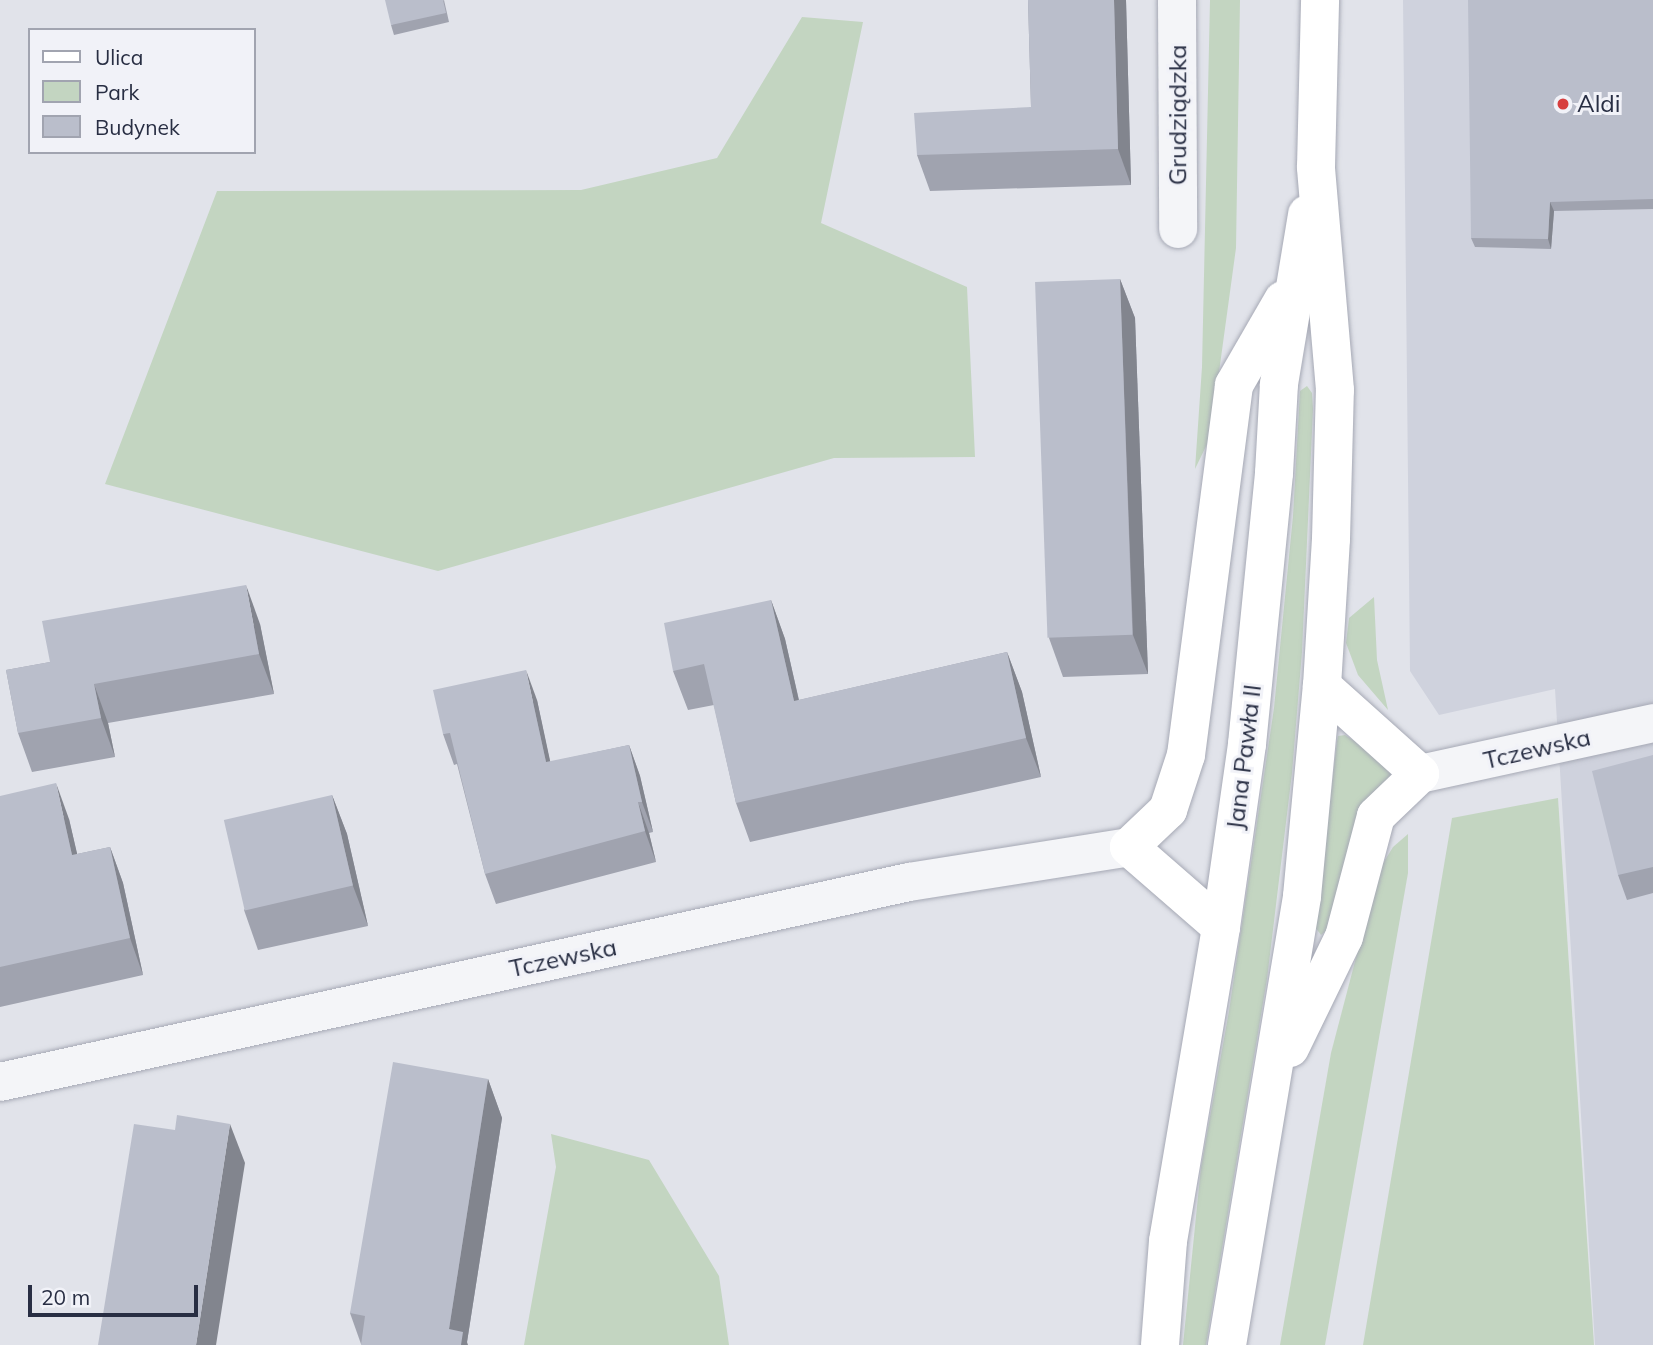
<!DOCTYPE html>
<meta charset="utf-8">
<style>
body{margin:0}
#map{position:relative;width:1653px;height:1345px;overflow:hidden;background:#e1e3ea;font-family:Mulish,sans-serif}
div>[style]{position:absolute}
.built>*{inset:0;background:#cfd2dd}
.green>*{inset:0;background:#c3d5c1}
.roads{filter:drop-shadow(0 0 2px #a6a9b5) drop-shadow(0 0 2px #a6a9b5)}
.minor>*{height:38px;margin:-19px;padding:0 19px;transform-origin:19px;border-radius:19px;background:#f4f5f8}
.major>*{height:38px;margin:-19px;padding:0 19px;transform-origin:19px;border-radius:19px;background:#fff}
.wall>*{inset:0;background:#a0a3af}
.shaded-wall>*{inset:0;background:#82858e}
.building>*{inset:0;background:#babecb;transform-origin:0 0}
.dots>*{width:19px;height:19px;translate:-50% -50%;box-sizing:border-box;border:4px solid #f1f2f8;border-radius:50%}
span{translate:-50% -50%;white-space:nowrap;text-align:center;line-height:1.15;-webkit-text-stroke:6px #f1f2f8;paint-order:stroke}
.poi-label{font-size:24px;color:#282e43}
.left{translate:0 -50%;text-align:left}
.street-label{font-size:24px;color:#282e43}
.legend{position:absolute;left:28px;top:28px;width:228px;height:126px;box-sizing:border-box;background:#f1f2f8;border:2px solid #a1a4b0;margin:0;padding:9px 12px;list-style:none;font-size:21px;color:#282e43}
.legend li{display:flex;align-items:center;gap:14px;height:35px}
.legend b{width:35px;border:2px solid #a1a4b0}
.scale{position:absolute;left:28px;top:1285px;width:170px;height:32px;box-sizing:border-box;border:4px solid #282e43;border-top:0;padding-left:9px;font-size:21px;line-height:24px;white-space:nowrap;color:#282e43;-webkit-text-stroke:5px #f1f2f8;paint-order:stroke}
</style>
<div id="map">
<div class="built">
<i style="clip-path:polygon(1403px 0,1653px 0,1653px 1345px,1595px 1345px,1555px 689px,1439px 715px,1410px 671px)"></i>
</div>
<div class="green">
<i style="clip-path:polygon(1210px 0,1240px 0,1236px 248px,1210px 438px,1195px 469px,1202px 367px)"></i>
<i style="clip-path:polygon(802px 17px,863px 22px,821px 223px,967px 287px,975px 457px,834px 458px,438px 571px,105px 484px,217px 191px,581px 190px,717px 158px)"></i>
<i style="clip-path:polygon(1307px 386px,1312px 393px,1313px 409px,1302px 652px,1292px 773px,1267px 979px,1206px 1345px,1183px 1345px,1201px 1167px,1229px 1011px,1274px 708px,1293px 516px,1300px 391px)"></i>
<i style="clip-path:polygon(1374px 597px,1377px 660px,1388px 710px,1358px 675px,1346px 643px,1349px 618px)"></i>
<i style="clip-path:polygon(1345px 735px,1390px 764px,1396px 779px,1365px 801px,1331px 927px,1321px 935px,1315px 927px,1337px 741px,1338px 736px)"></i>
<i style="clip-path:polygon(1558px 798px,1594px 1345px,1363px 1345px,1452px 818px)"></i>
<i style="clip-path:polygon(1408px 834px,1408px 873px,1325px 1345px,1280px 1345px,1331px 1053px,1379px 870px,1393px 847px)"></i>
<i style="clip-path:polygon(551px 1134px,649px 1160px,719px 1276px,729px 1345px,524px 1345px,556px 1167px)"></i>
</div>
<div class="roads">
<div class="minor">
<i style="left:1177px;top:0;width:229px;rotate:89.7deg"></i>
<i style="left:1420px;top:774px;width:239px;rotate:-12.3deg"></i>
<i style="left:0;top:1082px;width:931px;rotate:-12.41deg"></i>
<i style="left:909px;top:882px;width:223px;rotate:-9deg"></i>
</div>
<div class="major">
<i style="left:1221px;top:927px;width:122px;rotate:-139deg"></i>
<i style="left:1129px;top:847px;width:54px;rotate:-43.5deg"></i>
<i style="left:1168px;top:810px;width:58px;rotate:-71.9deg"></i>
<i style="left:1186px;top:755px;width:373px;rotate:-82.6deg"></i>
<i style="left:1234px;top:385px;width:98px;rotate:-60deg"></i>
<i style="left:1290px;top:1048px;width:123px;rotate:-64.1deg"></i>
<i style="left:1344px;top:937px;width:125px;rotate:-75.2deg"></i>
<i style="left:1376px;top:816px;width:61px;rotate:-43.7deg"></i>
<i style="left:1420px;top:774px;width:132px;rotate:-138.1deg"></i>
<i style="left:1160px;top:1345px;width:104px;rotate:-85.6deg"></i>
<i style="left:1168px;top:1241px;width:318px;rotate:-80.4deg"></i>
<i style="left:1221px;top:927px;width:185px;rotate:-81.9deg"></i>
<i style="left:1247px;top:744px;width:272px;rotate:-84.3deg"></i>
<i style="left:1274px;top:473px;width:89px;rotate:-86.8deg"></i>
<i style="left:1279px;top:384px;width:172px;rotate:-80.6deg"></i>
<i style="left:1227px;top:1345px;width:455px;rotate:-80.5deg"></i>
<i style="left:1302px;top:896px;width:211px;rotate:-84.6deg"></i>
<i style="left:1322px;top:686px;width:147px;rotate:-86.5deg"></i>
<i style="left:1331px;top:539px;width:149px;rotate:-88.5deg"></i>
<i style="left:1335px;top:390px;width:224px;rotate:-94.9deg"></i>
<i style="left:1316px;top:167px;width:167px;rotate:-88.6deg"></i>
</div>
</div>
<div class="wall">
<i style="clip-path:polygon(444px 0,449px 22px,394px 35px,391px 25px)"></i>
<i style="clip-path:polygon(1028px 0,1126px 0,1131px 185px,930px 191px,917px 155px,1031px 107px)"></i>
<i style="clip-path:polygon(1653px 0,1653px 209px,1554px 211px,1551px 249px,1475px 247px,1471px 238px)"></i>
<i style="clip-path:polygon(1120px 279px,1135px 318px,1148px 674px,1063px 677px,1049px 638px)"></i>
<i style="clip-path:polygon(771px 600px,785px 639px,799px 700px,1007px 652px,1022px 692px,1041px 777px,750px 842px,736px 803px,714px 705px,688px 710px,673px 671px)"></i>
<i style="clip-path:polygon(260px 624px,274px 694px,108px 723px,115px 757px,32px 772px,18px 733px,6px 670px)"></i>
<i style="clip-path:polygon(537px 700px,550px 762px,629px 745px,640px 776px,653px 832px,649px 833px,656px 862px,496px 904px,485px 874px,457px 764px,454px 765px,443px 734px)"></i>
<i style="clip-path:polygon(1653px 755px,1653px 893px,1627px 900px,1618px 875px)"></i>
<i style="clip-path:polygon(332px 795px,347px 834px,368px 926px,258px 950px,244px 910px)"></i>
<i style="clip-path:polygon(0 796px,69px 819px,77px 854px,110px 847px,123px 883px,143px 975px,0 1007px)"></i>
<i style="clip-path:polygon(488px 1079px,502px 1118px,467px 1342px,361px 1344px,350px 1313px)"></i>
</div>
<div class="shaded-wall">
<i style="clip-path:polygon(1114px 0,1126px 0,1131px 185px,1118px 149px)"></i>
<i style="clip-path:polygon(1550px 202px,1554px 211px,1551px 249px,1548px 239px)"></i>
<i style="clip-path:polygon(1120px 279px,1135px 318px,1148px 674px,1133px 635px)"></i>
<i style="clip-path:polygon(246px 585px,260px 624px,274px 694px,259px 654px)"></i>
<i style="clip-path:polygon(771px 600px,785px 639px,808px 741px,794px 701px)"></i>
<i style="clip-path:polygon(1007px 652px,1022px 692px,1041px 777px,1026px 738px)"></i>
<i style="clip-path:polygon(526px 670px,537px 700px,557px 793px,546px 762px)"></i>
<i style="clip-path:polygon(94px 684px,108px 723px,115px 757px,101px 718px)"></i>
<i style="clip-path:polygon(629px 745px,640px 776px,653px 832px,642px 802px)"></i>
<i style="clip-path:polygon(56px 783px,69px 819px,86px 892px,72px 855px)"></i>
<i style="clip-path:polygon(332px 795px,347px 834px,368px 926px,353px 886px)"></i>
<i style="clip-path:polygon(638px 802px,649px 833px,656px 862px,645px 831px)"></i>
<i style="clip-path:polygon(110px 847px,123px 883px,143px 975px,130px 938px)"></i>
<i style="clip-path:polygon(488px 1079px,502px 1118px,467px 1342px,468px 1345px,454px 1345px,449px 1329px)"></i>
<i style="clip-path:polygon(230px 1124px,245px 1163px,216px 1345px,196px 1345px)"></i>
</div>
<div class="building">
<i style="clip-path:polygon(385px 0,443px 0,446px 13px,391px 25px)"></i>
<i style="clip-path:polygon(1028px 0,1114px 0,1118px 149px,917px 155px,914px 113px,1031px 107px)"></i>
<i style="clip-path:polygon(1468px 0,1653px 0,1653px 199px,1550px 202px,1548px 239px,1471px 238px)"></i>
<i style="left:1120px;top:279px;width:356px;height:85px;rotate:88deg"></i>
<i style="clip-path:polygon(246px 585px,259px 654px,94px 684px,101px 718px,18px 733px,6px 670px,50px 662px,42px 621px)"></i>
<i style="clip-path:polygon(771px 600px,794px 701px,1007px 652px,1026px 738px,736px 803px,704px 664px,673px 671px,664px 623px)"></i>
<i style="clip-path:polygon(526px 670px,546px 762px,629px 745px,642px 802px,638px 802px,645px 831px,485px 874px,450px 733px,443px 734px,433px 690px)"></i>
<i style="clip-path:polygon(1653px 755px,1653px 867px,1618px 875px,1592px 771px)"></i>
<i style="clip-path:polygon(56px 783px,72px 855px,110px 847px,130px 938px,0 967px,0 796px)"></i>
<i style="left:332px;top:795px;width:93px;height:111px;rotate:77deg"></i>
<i style="clip-path:polygon(393px 1062px,488px 1079px,449px 1329px,463px 1332px,461px 1345px,361px 1345px,365px 1316px,350px 1313px)"></i>
<i style="clip-path:polygon(177px 1115px,230px 1124px,196px 1345px,98px 1345px,134px 1124px,175px 1130px)"></i>
</div>
<div class="dots">
<i style="left:1563px;top:104px;background:#d73e3e"></i>
</div>
<div class="poi-label">
<span class="left" style="left:1577px;top:104px">Aldi</span>
</div>
<div class="street-label">
<span style="left:1178px;top:115px;rotate:-90deg">Grudziądzka</span>
<span style="left:1537px;top:749px;rotate:-13deg">Tczewska</span>
<span style="left:1244px;top:757px;rotate:-83deg">Jana Pawła II</span>
<span style="left:563px;top:958px;rotate:-12deg">Tczewska</span>
</div>
<ul class="legend">
<li><b style="height:9px;background:#fff"></b>Ulica</li>
<li><b style="height:19px;background:#c3d5c1"></b>Park</li>
<li><b style="height:19px;background:#babecb"></b>Budynek</li>
</ul>
<div class="scale">20 m</div>
</div>
